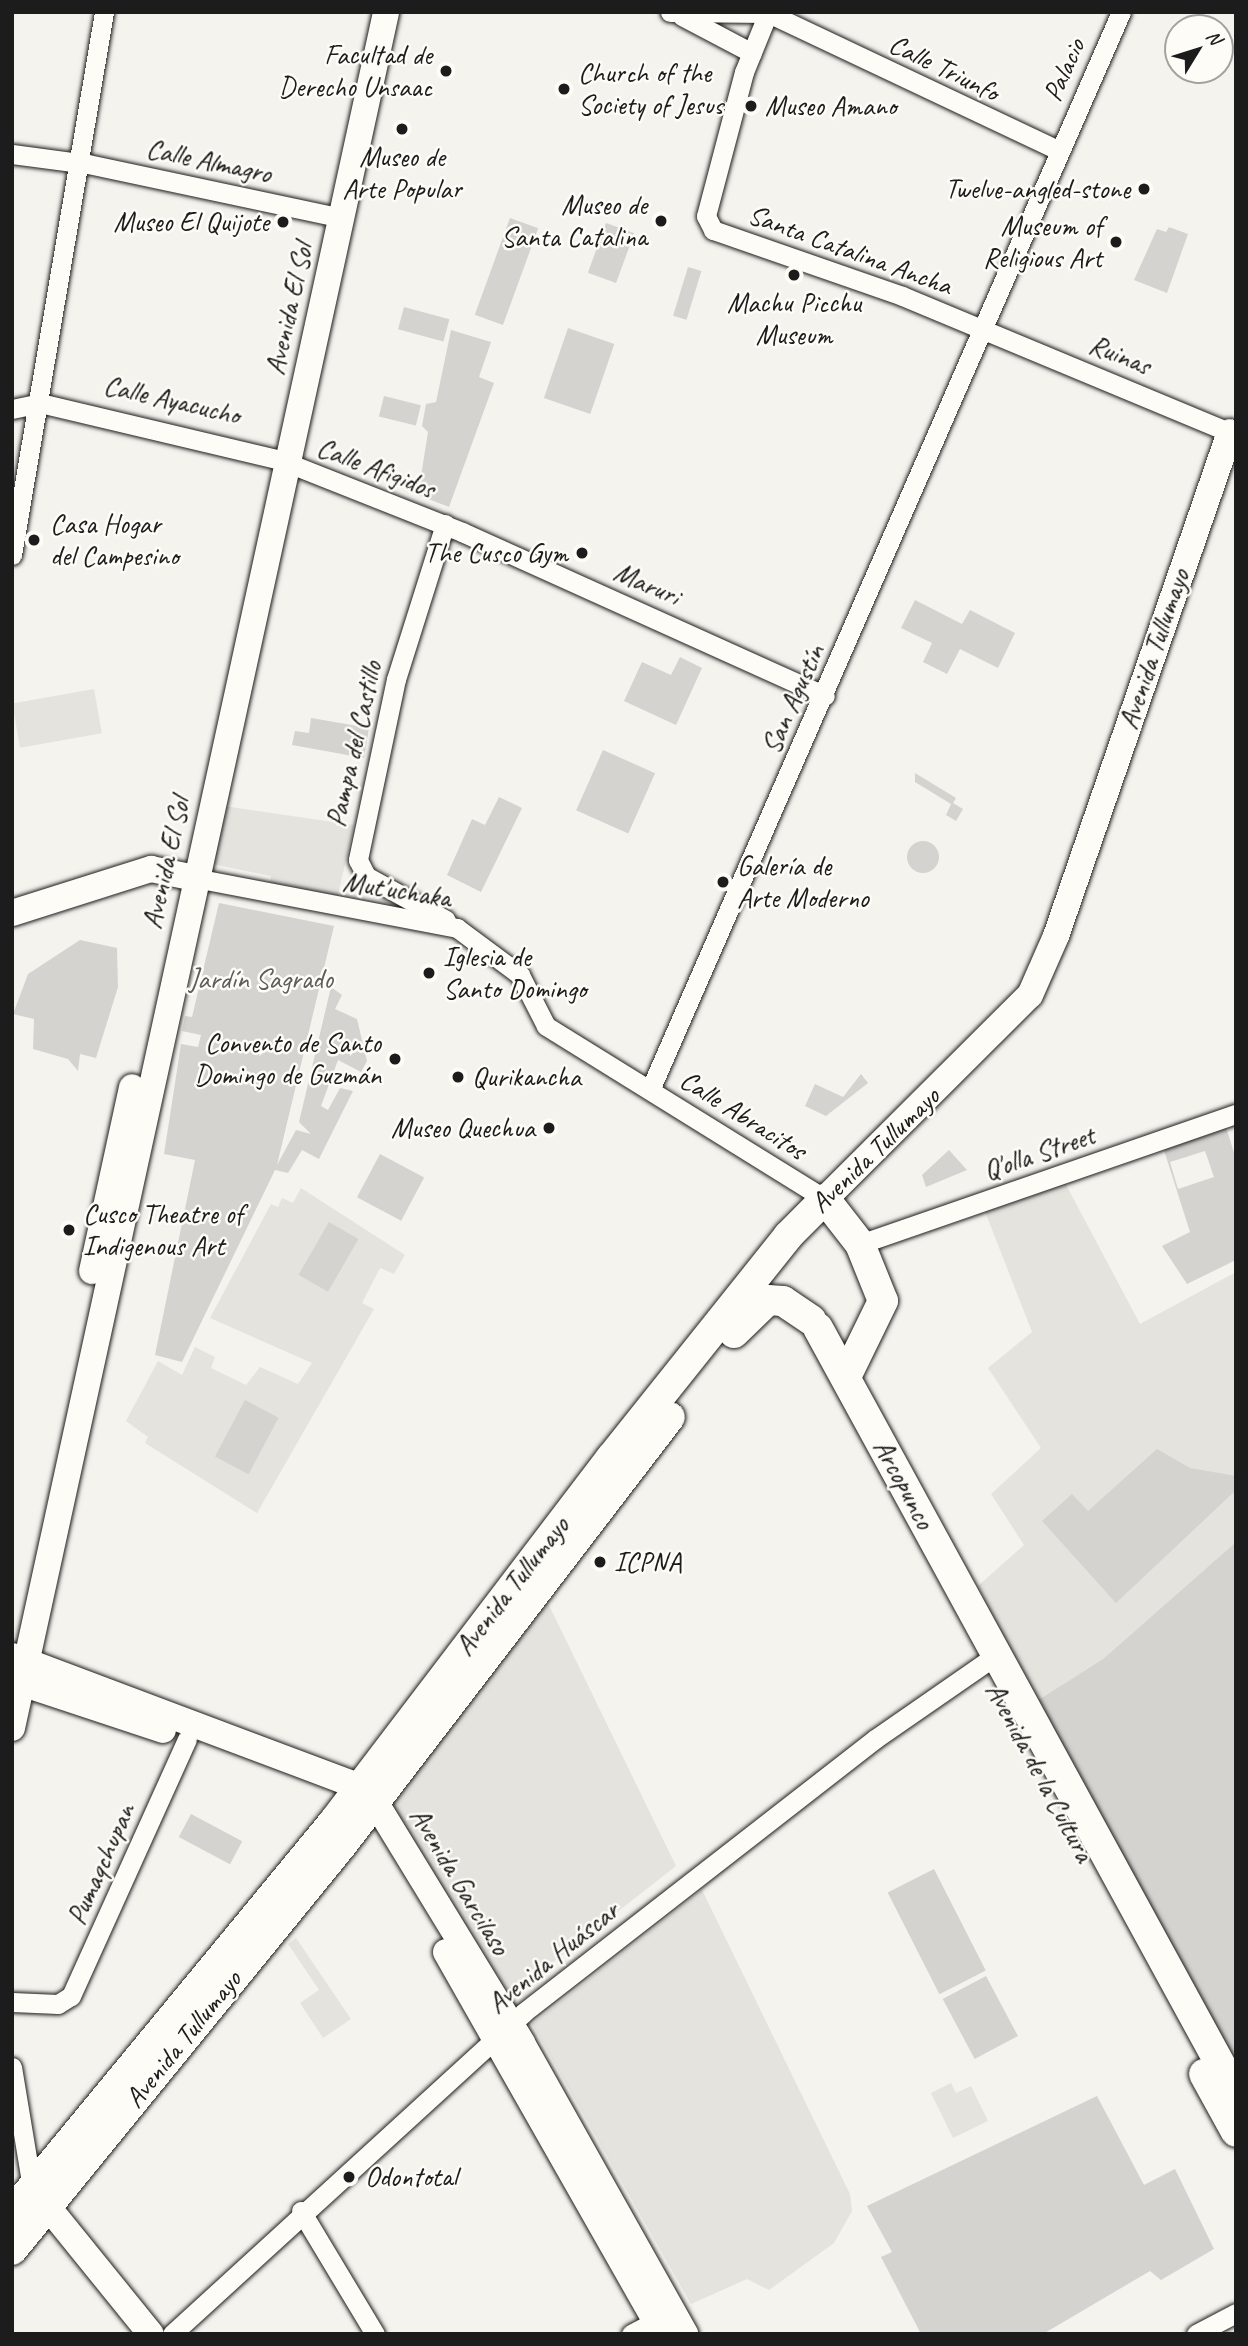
<!DOCTYPE html>
<meta charset="utf-8">
<style>
body{margin:0}
#map{position:relative;width:1248px;height:2346px;overflow:hidden;background:#f4f3ee;font-family:Caveat,sans-serif}
div>[style]{position:absolute}
.built>*{inset:0;background:#e4e3de;transform-origin:0 0}
.green>*{inset:0;background:#d4d3cf;transform-origin:0 0}
.round{border-radius:50%}
.roads{filter:drop-shadow(0 0 2px #1c1c1c) drop-shadow(0 0 2px #1c1c1c)}
.street>*{height:19px;margin:-9.5px;padding:0 9.5px;transform-origin:9.5px;border-radius:9.5px;background:#fdfcf7}
.secondary>*{height:26px;margin:-13px;padding:0 13px;transform-origin:13px;border-radius:13px;background:#fdfcf7}
.primary>*{height:30px;margin:-15px;padding:0 15px;transform-origin:15px;border-radius:15px;background:#fdfcf7}
.dots>*{width:19px;height:19px;translate:-50% -50%;box-sizing:border-box;border:4px solid #fdfcf7;border-radius:50%}
span{translate:-50% -50%;white-space:nowrap;text-align:center;line-height:1.15;-webkit-text-stroke:5px #fdfcf7;paint-order:stroke}
.poi-label{font-size:28px;color:#1c1c1c}
.right{translate:-100% -50%;text-align:right}
.left{translate:0 -50%;text-align:left}
.street-label{font-size:28px;color:#1c1c1c}
.park-label{font-size:28px;color:#5c5c5b}
.frame{position:absolute;inset:0;border:14px solid #1c1c1c;pointer-events:none}
.north{position:absolute;left:1164px;top:14px;width:70px;height:70px;box-sizing:border-box;background:#fdfcf7;border:2px solid #a3a29f;border-radius:50%;rotate:52deg;font-size:19px;font-weight:700;line-height:28px;text-align:center;color:#1c1c1c}
.north::after{content:'';display:block;margin:auto;width:24px;height:32px;background:#1c1c1c;clip-path:polygon(50% 0,100% 100%,50% 72%,0 100%)}
</style>
<div id="map">
<div class="built">
<i style="left:94px;top:689px;width:45px;height:83px;rotate:80deg"></i>
<i style="clip-path:polygon(224px 806px,354px 825px,337px 899px,269px 889px,271px 876px,212px 864px)"></i>
<i style="clip-path:polygon(1064px 1181px,1140px 1324px,1236px 1272px,1236px 1542px,1103px 1659px,1035px 1702px,978px 1586px,1024px 1545px,991px 1494px,1041px 1448px,988px 1368px,1032px 1332px,984px 1209px)"></i>
<i style="clip-path:polygon(301px 1188px,405px 1255px,394px 1274px,380px 1268px,362px 1303px,374px 1309px,257px 1513px,145px 1443px,148px 1437px,126px 1421px,158px 1361px,182px 1375px,195px 1347px,215px 1357px,211px 1368px,246px 1385px,260px 1367px,298px 1384px,312px 1363px,210px 1318px,271px 1204px,278px 1207px,282px 1198px,293px 1203px)"></i>
<i style="clip-path:polygon(543px 1593px,676px 1866px,506px 1999px,389px 1802px)"></i>
<i style="clip-path:polygon(702px 1890px,850px 2194px,852px 2211px,834px 2243px,769px 2290px,747px 2279px,691px 2304px,532px 2024px)"></i>
<i style="clip-path:polygon(296px 1938px,351px 2019px,323px 2038px,300px 2003px,319px 1990px,288px 1944px)"></i>
<i style="clip-path:polygon(951px 2083px,956px 2093px,971px 2086px,988px 2121px,953px 2138px,931px 2093px)"></i>
</div>
<div class="green">
<i style="left:510px;top:218px;width:30px;height:103px;rotate:20deg"></i>
<i style="left:606px;top:223px;width:30px;height:53px;rotate:20deg"></i>
<i style="clip-path:polygon(1169px 227px,1188px 234px,1167px 293px,1134px 280px,1157px 229px,1166px 232px)"></i>
<i style="left:688px;top:267px;width:14px;height:51px;rotate:17deg"></i>
<i style="left:404px;top:307px;width:47px;height:23px;rotate:15deg"></i>
<i style="left:568px;top:328px;width:49px;height:74px;rotate:19deg"></i>
<i style="clip-path:polygon(451px 330px,491px 342px,479px 377px,494px 383px,449px 507px,418px 495px,428px 432px,422px 426px,426px 404px,436px 402px)"></i>
<i style="left:384px;top:396px;width:38px;height:21px;rotate:14deg"></i>
<i style="clip-path:polygon(915px 600px,962px 624px,970px 610px,1015px 633px,998px 668px,960px 649px,947px 674px,923px 662px,932px 643px,901px 628px)"></i>
<i style="clip-path:polygon(680px 657px,702px 668px,676px 725px,624px 701px,642px 662px,671px 675px)"></i>
<i style="clip-path:polygon(311px 718px,369px 728px,364px 758px,292px 745px,295px 731px,309px 733px)"></i>
<i style="left:603px;top:750px;width:57px;height:66px;rotate:24deg"></i>
<i style="clip-path:polygon(915px 773px,956px 798px,953px 803px,963px 809px,956px 821px,946px 815px,951px 804px,915px 782px)"></i>
<i style="clip-path:polygon(499px 797px,522px 808px,481px 892px,447px 875px,472px 819px,485px 825px)"></i>
<i class="round" style="left:907px;top:841px;width:32px;height:32px"></i>
<i style="clip-path:polygon(219px 903px,334px 926px,277px 1165px,296px 1130px,311px 1134px,299px 1122px,331px 987px,342px 995px,335px 1009px,357px 1019px,367px 1061px,361px 1072px,338px 1060px,321px 1106px,328px 1110px,340px 1088px,353px 1091px,319px 1159px,302px 1150px,288px 1173px,275px 1170px,182px 1362px,155px 1355px,195px 1160px,164px 1154px,181px 1044px,198px 1047px,201px 1035px,182px 1031px,185px 1016px,192px 1017px)"></i>
<i style="clip-path:polygon(80px 940px,117px 948px,118px 987px,96px 1058px,80px 1054px,78px 1071px,68px 1059px,33px 1049px,34px 1019px,13px 1014px,28px 974px)"></i>
<i style="clip-path:polygon(861px 1074px,868px 1083px,826px 1116px,805px 1106px,815px 1084px,843px 1097px)"></i>
<i style="clip-path:polygon(evenodd,1225px 1124px,1236px 1159px,1236px 1260px,1187px 1284px,1162px 1246px,1190px 1232px,1163px 1147px,1225px 1124px,1205px 1151px,1214px 1177px,1178px 1189px,1170px 1162px,1205px 1151px)"></i>
<i style="clip-path:polygon(949px 1150px,967px 1170px,926px 1187px,922px 1175px)"></i>
<i style="left:380px;top:1154px;width:50px;height:49px;rotate:28deg"></i>
<i style="left:329px;top:1222px;width:34px;height:61px;rotate:30deg"></i>
<i style="left:245px;top:1400px;width:38px;height:64px;rotate:28deg"></i>
<i style="clip-path:polygon(1157px 1449px,1190px 1468px,1236px 1476px,1236px 1490px,1116px 1603px,1042px 1521px,1072px 1494px,1088px 1511px)"></i>
<i style="clip-path:polygon(1236px 1542px,1236px 2080px,1035px 1702px,1103px 1659px)"></i>
<i style="left:191px;top:1814px;width:58px;height:26px;rotate:28deg"></i>
<i style="left:934px;top:1869px;width:114px;height:52px;rotate:63deg"></i>
<i style="left:986px;top:1976px;width:68px;height:49px;rotate:62deg"></i>
<i style="clip-path:polygon(1097px 2096px,1144px 2185px,1175px 2169px,1214px 2249px,1161px 2280px,1150px 2271px,1043px 2334px,921px 2334px,881px 2257px,892px 2252px,867px 2206px)"></i>
</div>
<div class="roads">
<div class="street">
<i style="left:670px;top:12px;width:98px;rotate:0.6deg"></i>
<i style="left:682px;top:16px;width:79px;rotate:27.9deg"></i>
<i style="left:1060px;top:151px;width:323px;rotate:-154.7deg"></i>
<i style="left:768px;top:13px;width:64px;rotate:112.1deg"></i>
<i style="left:744px;top:72px;width:149px;rotate:104.8deg"></i>
<i style="left:706px;top:216px;width:16px;rotate:63deg"></i>
<i style="left:713px;top:230px;width:200px;rotate:19.2deg"></i>
<i style="left:902px;top:296px;width:362px;rotate:22.6deg"></i>
<i style="left:12px;top:154px;width:77px;rotate:7.5deg"></i>
<i style="left:88px;top:164px;width:260px;rotate:12deg"></i>
<i style="left:12px;top:409px;width:29px;rotate:-12deg"></i>
<i style="left:40px;top:403px;width:243px;rotate:13.3deg"></i>
<i style="left:288px;top:463px;width:187px;rotate:21.6deg"></i>
<i style="left:462px;top:532px;width:398px;rotate:24.3deg"></i>
<i style="left:445px;top:524px;width:163px;rotate:107.5deg"></i>
<i style="left:396px;top:679px;width:185px;rotate:101.9deg"></i>
<i style="left:358px;top:860px;width:18px;rotate:63deg"></i>
<i style="left:366px;top:876px;width:91px;rotate:28.8deg"></i>
<i style="left:12px;top:555px;width:551px;rotate:-80.38deg"></i>
<i style="left:195px;top:878px;width:267px;rotate:10.8deg"></i>
<i style="left:457px;top:928px;width:79px;rotate:36.7deg"></i>
<i style="left:520px;top:975px;width:57px;rotate:63deg"></i>
<i style="left:546px;top:1026px;width:328px;rotate:31.8deg"></i>
<i style="left:650px;top:1090px;width:1176px;rotate:-66.4deg"></i>
<i style="left:860px;top:1244px;width:398px;rotate:-19.1deg"></i>
<i style="left:12px;top:2002px;width:46px;rotate:2.5deg"></i>
<i style="left:58px;top:2004px;width:15px;rotate:-32deg"></i>
<i style="left:71px;top:1996px;width:282px;rotate:-65.7deg"></i>
<i style="left:12px;top:2067px;width:123px;rotate:80.6deg"></i>
<i style="left:301px;top:2211px;width:144px;rotate:59deg"></i>
<i style="left:172px;top:2334px;width:476px;rotate:-42.4deg"></i>
<i style="left:523px;top:2013px;width:446px;rotate:-37.9deg"></i>
<i style="left:875px;top:1739px;width:146px;rotate:-34.7deg"></i>
<i style="left:631px;top:2334px;width:41px;rotate:-27.8deg"></i>
<i style="left:1196px;top:2334px;width:45px;rotate:-27.7deg"></i>
</div>
<div class="secondary">
<i style="left:12px;top:913px;width:146px;rotate:-17.6deg"></i>
<i style="left:151px;top:869px;width:45px;rotate:11.6deg"></i>
<i style="left:825px;top:1199px;width:289px;rotate:-44.9deg"></i>
<i style="left:1030px;top:995px;width:64px;rotate:-66.2deg"></i>
<i style="left:1056px;top:936px;width:533px;rotate:-70.95deg"></i>
<i style="left:92px;top:1271px;width:188px;rotate:-77.7deg"></i>
<i style="left:12px;top:1656px;width:363px;rotate:20.6deg"></i>
<i style="left:352px;top:1784px;width:33px;rotate:40deg"></i>
<i style="left:377px;top:1805px;width:279px;rotate:58.6deg"></i>
<i style="left:522px;top:2043px;width:334px;rotate:60.7deg"></i>
<i style="left:12px;top:1680px;width:159px;rotate:18.3deg"></i>
<i style="left:12px;top:1728px;width:1756px;rotate:-77.7deg"></i>
<i style="left:446px;top:1952px;width:439px;rotate:60.4deg"></i>
<i style="left:35px;top:2191px;width:184px;rotate:51deg"></i>
</div>
<div class="primary">
<i style="left:818px;top:1328px;width:872px;rotate:61.35deg"></i>
<i style="left:734px;top:1333px;width:47px;rotate:-44.1deg"></i>
<i style="left:768px;top:1300px;width:15px;rotate:4deg"></i>
<i style="left:783px;top:1301px;width:34px;rotate:34deg"></i>
<i style="left:1204px;top:2074px;width:66px;rotate:61.1deg"></i>
<i style="left:12px;top:2212px;width:508px;rotate:-50.51deg"></i>
<i style="left:335px;top:1820px;width:455px;rotate:-52.7deg"></i>
<i style="left:611px;top:1458px;width:284px;rotate:-51.4deg"></i>
<i style="left:788px;top:1236px;width:52px;rotate:-45deg"></i>
<i style="left:825px;top:1199px;width:57px;rotate:52.1deg"></i>
<i style="left:860px;top:1244px;width:61px;rotate:68deg"></i>
<i style="left:883px;top:1301px;width:85px;rotate:116deg"></i>
<i style="left:12px;top:2250px;width:522px;rotate:-50.83deg"></i>
<i style="left:342px;top:1845px;width:539px;rotate:-52.54deg"></i>
</div>
</div>
<div class="dots">
<i style="left:446px;top:71px;background:#1c1c1c"></i>
<i style="left:564px;top:89px;background:#1c1c1c"></i>
<i style="left:751px;top:106px;background:#1c1c1c"></i>
<i style="left:402px;top:129px;background:#1c1c1c"></i>
<i style="left:1144px;top:189px;background:#1c1c1c"></i>
<i style="left:661px;top:221px;background:#1c1c1c"></i>
<i style="left:283px;top:222px;background:#1c1c1c"></i>
<i style="left:1116px;top:242px;background:#1c1c1c"></i>
<i style="left:794px;top:275px;background:#1c1c1c"></i>
<i style="left:34px;top:540px;background:#1c1c1c"></i>
<i style="left:582px;top:553px;background:#1c1c1c"></i>
<i style="left:723px;top:882px;background:#1c1c1c"></i>
<i style="left:429px;top:973px;background:#1c1c1c"></i>
<i style="left:395px;top:1059px;background:#1c1c1c"></i>
<i style="left:458px;top:1077px;background:#1c1c1c"></i>
<i style="left:549px;top:1128px;background:#1c1c1c"></i>
<i style="left:69px;top:1230px;background:#1c1c1c"></i>
<i style="left:600px;top:1562px;background:#1c1c1c"></i>
<i style="left:349px;top:2177px;background:#1c1c1c"></i>
</div>
<div class="poi-label">
<span class="right" style="left:432px;top:71px">Facultad de<br>Derecho Unsaac</span>
<span class="left" style="left:578px;top:89px">Church of the<br>Society of Jesus</span>
<span class="left" style="left:765px;top:106px">Museo Amano</span>
<span style="left:402px;top:173px">Museo de<br>Arte Popular</span>
<span class="right" style="left:1130px;top:189px">Twelve-angled-stone</span>
<span class="right" style="left:647px;top:221px">Museo de<br>Santa Catalina</span>
<span class="right" style="left:269px;top:222px">Museo El Quijote</span>
<span class="right" style="left:1102px;top:242px">Museum of<br>Religious Art</span>
<span style="left:794px;top:319px">Machu Picchu<br>Museum</span>
<span class="left" style="left:50px;top:540px">Casa Hogar<br>del Campesino</span>
<span class="right" style="left:568px;top:553px">The Cusco Gym</span>
<span class="left" style="left:737px;top:882px">Galería de<br>Arte Moderno</span>
<span class="left" style="left:443px;top:973px">Iglesia de<br>Santo Domingo</span>
<span class="right" style="left:381px;top:1059px">Convento de Santo<br>Domingo de Guzmán</span>
<span class="left" style="left:472px;top:1077px">Qurikancha</span>
<span class="right" style="left:535px;top:1128px">Museo Quechua</span>
<span class="left" style="left:83px;top:1230px">Cusco Theatre of<br>Indigenous Art</span>
<span class="left" style="left:614px;top:1562px">ICPNA</span>
<span class="left" style="left:365px;top:2177px">Odontotal</span>
</div>
<div class="street-label">
<span style="left:944px;top:68px;rotate:26deg">Calle Triunfo</span>
<span style="left:1064px;top:70px;rotate:-66deg">Palacio</span>
<span style="left:209px;top:161px;rotate:12deg">Calle Almagro</span>
<span style="left:850px;top:250px;rotate:20deg">Santa Catalina Ancha</span>
<span style="left:289px;top:309px;rotate:-77deg">Avenida El Sol</span>
<span style="left:1120px;top:355px;rotate:22deg">Ruinas</span>
<span style="left:172px;top:400px;rotate:13deg">Calle Ayacucho</span>
<span style="left:376px;top:468px;rotate:21deg">Calle Afigidos</span>
<span style="left:647px;top:584px;rotate:24deg">Maruri</span>
<span style="left:1154px;top:649px;rotate:-71deg">Avenida Tullumayo</span>
<span style="left:793px;top:699px;rotate:-66deg">San Agustín</span>
<span style="left:354px;top:744px;rotate:-77deg">Pampa del Castillo</span>
<span style="left:166px;top:863px;rotate:-77deg">Avenida El Sol</span>
<span style="left:397px;top:890px;rotate:9deg">Mut'uchaka</span>
<span style="left:743px;top:1115px;rotate:32deg">Calle Abracitos</span>
<span style="left:875px;top:1150px;rotate:-44deg">Avenida Tullumayo</span>
<span style="left:1039px;top:1153px;rotate:-19deg">Q'olla Street</span>
<span style="left:904px;top:1484px;rotate:62deg">Arcopunco</span>
<span style="left:512px;top:1586px;rotate:-52deg">Avenida Tullumayo</span>
<span style="left:1040px;top:1772px;rotate:62deg">Avenida de la Cultura</span>
<span style="left:101px;top:1864px;rotate:-66deg">Pumaqchupan</span>
<span style="left:460px;top:1881px;rotate:59deg">Avenida Garcilaso</span>
<span style="left:553px;top:1957px;rotate:-39deg">Avenida Huáscar</span>
<span style="left:183px;top:2039px;rotate:-51deg">Avenida Tullumayo</span>
</div>
<div class="park-label">
<span style="left:261px;top:979px">Jardín Sagrado</span>
</div>
<div class="frame"></div>
<div class="north">N</div>
</div>
